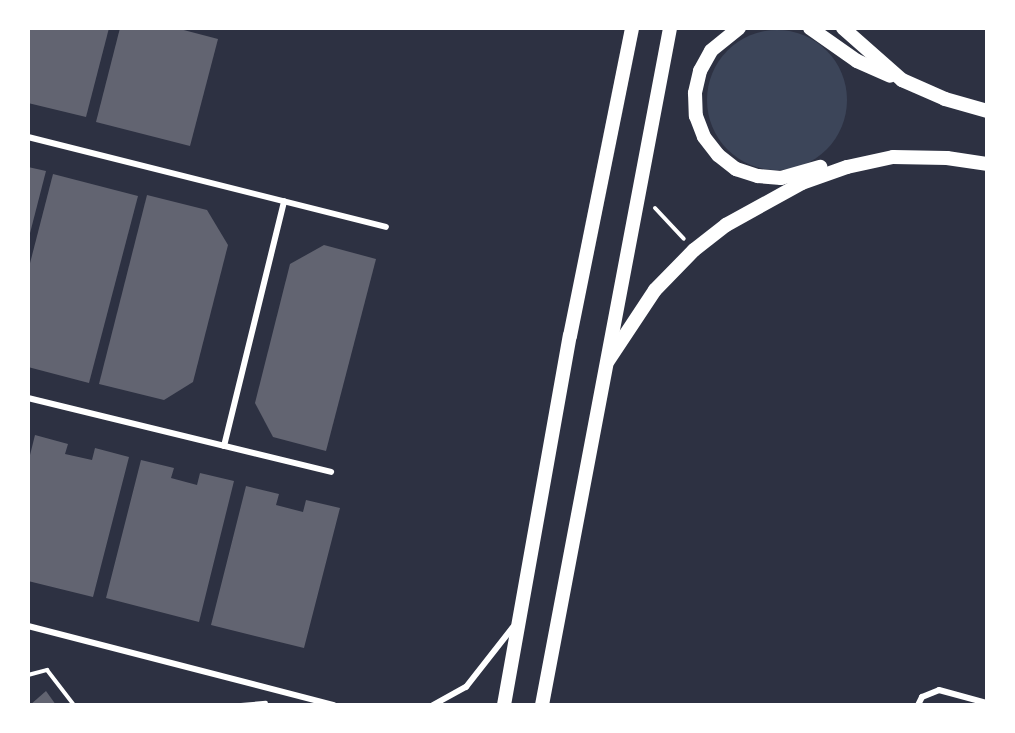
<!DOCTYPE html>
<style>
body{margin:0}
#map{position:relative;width:1015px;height:733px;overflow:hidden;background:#2d3142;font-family:"PT Sans",sans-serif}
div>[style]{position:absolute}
.green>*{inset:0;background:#3c4559}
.round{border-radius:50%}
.building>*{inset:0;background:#626471}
.path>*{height:4px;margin:-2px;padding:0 2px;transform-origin:2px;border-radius:2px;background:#fff}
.service>*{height:6px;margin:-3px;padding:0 3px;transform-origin:3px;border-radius:3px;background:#fff}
.tertiary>*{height:14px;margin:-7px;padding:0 7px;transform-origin:7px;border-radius:7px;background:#fff}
span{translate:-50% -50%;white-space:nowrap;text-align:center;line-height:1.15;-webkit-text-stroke:8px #fff;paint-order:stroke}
.frame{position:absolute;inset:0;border:30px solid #fff;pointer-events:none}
</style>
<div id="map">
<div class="green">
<i class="round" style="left:707px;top:30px;width:140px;height:140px"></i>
</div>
<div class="building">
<i style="clip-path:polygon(28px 28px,109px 28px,86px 117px,28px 103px)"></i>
<i style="clip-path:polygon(120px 28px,176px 28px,218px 39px,190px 146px,96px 122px)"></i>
<i style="clip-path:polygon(28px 167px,46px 171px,29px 237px,28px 236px)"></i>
<i style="clip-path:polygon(53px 174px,138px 196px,89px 383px,28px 367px,28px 271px)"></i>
<i style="clip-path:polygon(147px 195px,207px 210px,228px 245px,193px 382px,164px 400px,99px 384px)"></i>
<i style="clip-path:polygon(324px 245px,376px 259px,326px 451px,273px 437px,255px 403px,290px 264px)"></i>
<i style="clip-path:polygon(35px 435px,68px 444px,65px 454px,92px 460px,95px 448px,129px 457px,93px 597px,28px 581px,28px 463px)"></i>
<i style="clip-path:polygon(141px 460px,174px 468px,171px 478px,197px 485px,200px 473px,234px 481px,199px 622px,106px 598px)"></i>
<i style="clip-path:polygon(246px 486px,279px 494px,276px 505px,303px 512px,306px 500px,340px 508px,304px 648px,211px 625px)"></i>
<i style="clip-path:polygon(46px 691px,56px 705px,30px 705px)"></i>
</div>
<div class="path">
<i style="left:655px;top:208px;width:42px;rotate:46.9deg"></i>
<i style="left:28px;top:675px;width:20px;rotate:-15deg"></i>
<i style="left:47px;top:670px;width:44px;rotate:52.4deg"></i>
<i style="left:241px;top:705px;width:25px;rotate:-5deg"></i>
</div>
<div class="service">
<i style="left:28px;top:137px;width:369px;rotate:14.1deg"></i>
<i style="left:28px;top:398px;width:312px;rotate:13.7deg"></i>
<i style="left:224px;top:446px;width:252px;rotate:-76.2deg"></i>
<i style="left:28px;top:626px;width:316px;rotate:14.5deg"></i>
<i style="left:433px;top:705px;width:38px;rotate:-29deg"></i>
<i style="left:466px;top:687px;width:76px;rotate:-51.9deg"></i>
<i style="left:918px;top:705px;width:9px;rotate:-63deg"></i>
<i style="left:922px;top:697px;width:18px;rotate:-22deg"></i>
<i style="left:939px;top:690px;width:50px;rotate:15.2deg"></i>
</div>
<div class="tertiary">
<i style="left:739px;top:28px;width:36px;rotate:141deg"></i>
<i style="left:711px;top:51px;width:23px;rotate:119deg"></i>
<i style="left:700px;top:71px;width:23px;rotate:103deg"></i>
<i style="left:695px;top:93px;width:23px;rotate:88deg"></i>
<i style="left:696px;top:116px;width:22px;rotate:69deg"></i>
<i style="left:704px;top:137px;width:23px;rotate:52deg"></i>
<i style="left:718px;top:155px;width:23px;rotate:38deg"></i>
<i style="left:736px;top:169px;width:23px;rotate:18deg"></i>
<i style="left:758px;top:176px;width:23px;rotate:5deg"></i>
<i style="left:781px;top:178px;width:41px;rotate:-15.8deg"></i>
<i style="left:810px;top:28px;width:57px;rotate:35.1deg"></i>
<i style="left:857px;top:61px;width:36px;rotate:24deg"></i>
<i style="left:843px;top:28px;width:79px;rotate:41.4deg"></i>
<i style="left:902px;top:80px;width:47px;rotate:23.8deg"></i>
<i style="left:945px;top:99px;width:44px;rotate:15.9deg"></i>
<i style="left:608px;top:361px;width:85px;rotate:-56.5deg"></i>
<i style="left:655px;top:290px;width:56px;rotate:-45.7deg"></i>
<i style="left:694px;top:250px;width:41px;rotate:-38deg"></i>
<i style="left:726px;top:225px;width:87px;rotate:-28.9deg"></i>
<i style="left:802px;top:183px;width:48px;rotate:-19.6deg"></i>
<i style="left:847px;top:167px;width:47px;rotate:-12.3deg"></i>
<i style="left:893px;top:157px;width:54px;rotate:1.1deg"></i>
<i style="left:947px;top:158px;width:40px;rotate:8.5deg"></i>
<i style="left:504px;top:705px;width:375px;rotate:-79.9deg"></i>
<i style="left:570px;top:336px;width:314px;rotate:-78.6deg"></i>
<i style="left:542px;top:705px;width:689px;rotate:-79.29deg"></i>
</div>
<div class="frame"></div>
</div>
